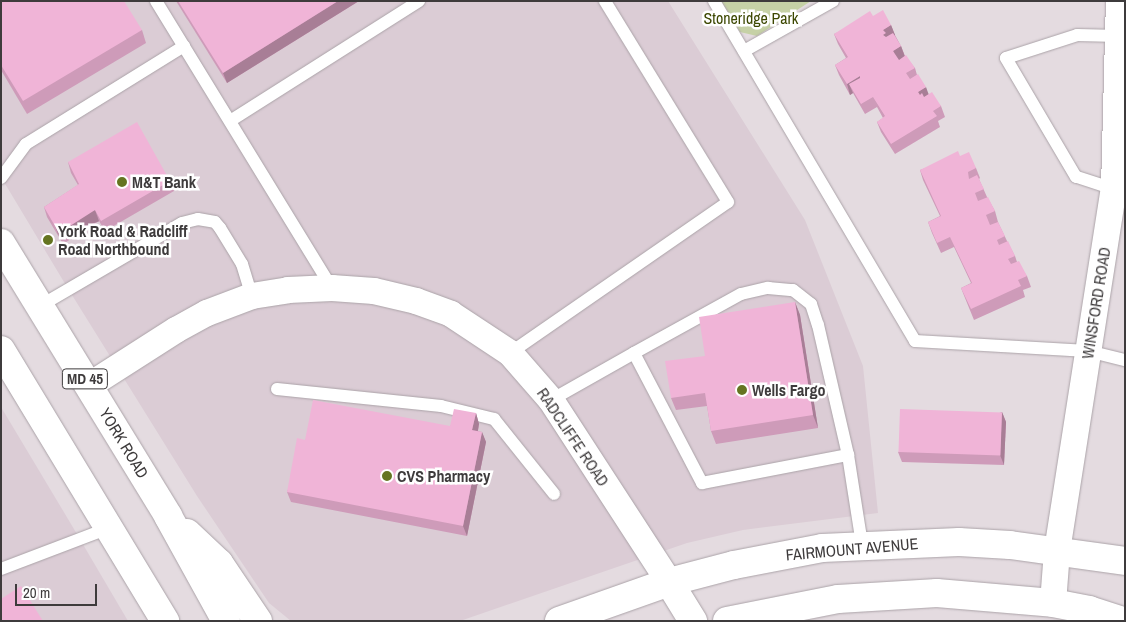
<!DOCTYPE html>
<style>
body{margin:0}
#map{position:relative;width:1126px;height:622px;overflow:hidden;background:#e4dbe0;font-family:"Archivo Narrow",sans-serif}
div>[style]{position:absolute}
.built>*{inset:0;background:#dbccd5}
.green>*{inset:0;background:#c6d1a6}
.roads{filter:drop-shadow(0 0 1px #aba3a8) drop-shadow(0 0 1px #aba3a8)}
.lane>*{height:12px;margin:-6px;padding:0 6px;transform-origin:6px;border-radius:6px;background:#fff}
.street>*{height:26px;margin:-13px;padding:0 13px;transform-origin:13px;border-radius:13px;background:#fff}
.secondary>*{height:28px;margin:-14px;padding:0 14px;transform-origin:14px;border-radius:14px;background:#fff}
.primary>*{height:28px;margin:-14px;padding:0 14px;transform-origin:14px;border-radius:14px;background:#fff}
.wall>*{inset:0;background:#ce9bb9}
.shaded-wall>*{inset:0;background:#a87e96;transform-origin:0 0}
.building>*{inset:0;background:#f0b4d7;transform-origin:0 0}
.dots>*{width:14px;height:14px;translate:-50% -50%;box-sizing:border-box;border:2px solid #fff;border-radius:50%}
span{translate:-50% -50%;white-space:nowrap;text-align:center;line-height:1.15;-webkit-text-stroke:5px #fff;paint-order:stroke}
.shield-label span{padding:1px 4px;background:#fff;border:1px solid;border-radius:4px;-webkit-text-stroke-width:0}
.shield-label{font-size:15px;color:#3e3b3c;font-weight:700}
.park-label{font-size:16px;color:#3c4700}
.poi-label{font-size:16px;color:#3e3b3c;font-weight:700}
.left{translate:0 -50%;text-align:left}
.street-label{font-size:16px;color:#3e3b3c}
.frame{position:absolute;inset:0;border:2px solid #3e3b3c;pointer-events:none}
.scale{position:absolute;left:15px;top:584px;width:82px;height:22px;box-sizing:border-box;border:2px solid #3e3b3c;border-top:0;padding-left:6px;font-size:15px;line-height:18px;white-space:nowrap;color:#3e3b3c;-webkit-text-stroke:4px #fff;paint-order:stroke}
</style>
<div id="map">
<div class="built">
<i style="clip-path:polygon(1px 1px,668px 1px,805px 220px,863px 366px,878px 513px,743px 530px,687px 543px,460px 621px,291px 621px,269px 603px,197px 496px,67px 287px,1px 177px)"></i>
<i style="clip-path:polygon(1px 407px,71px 524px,128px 621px,1px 621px)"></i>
</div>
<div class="green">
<i style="clip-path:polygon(721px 1px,811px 1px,757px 36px,740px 32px)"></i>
</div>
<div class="roads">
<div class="lane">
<i style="left:156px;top:1px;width:337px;rotate:58.5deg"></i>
<i style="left:714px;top:1px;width:395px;rotate:59.4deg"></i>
<i style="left:915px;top:341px;width:173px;rotate:3.3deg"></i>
<i style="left:1088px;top:351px;width:38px;rotate:14deg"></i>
<i style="left:744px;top:51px;width:102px;rotate:-29.3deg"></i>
<i style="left:230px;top:121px;width:224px;rotate:-32.4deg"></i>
<i style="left:1px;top:178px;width:42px;rotate:-53.7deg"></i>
<i style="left:26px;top:144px;width:186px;rotate:-31.8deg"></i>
<i style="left:1114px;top:189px;width:40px;rotate:-162deg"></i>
<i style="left:1076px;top:177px;width:138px;rotate:-120.5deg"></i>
<i style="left:1006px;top:58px;width:75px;rotate:-17.9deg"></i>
<i style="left:1077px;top:35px;width:42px;rotate:1.4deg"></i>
<i style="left:40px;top:306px;width:164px;rotate:-30.3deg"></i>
<i style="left:182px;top:223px;width:16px;rotate:-14deg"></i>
<i style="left:198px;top:219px;width:17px;rotate:10deg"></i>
<i style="left:215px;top:222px;width:8px;rotate:50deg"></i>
<i style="left:220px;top:228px;width:42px;rotate:58.6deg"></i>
<i style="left:242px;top:264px;width:34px;rotate:73deg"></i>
<i style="left:510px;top:353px;width:265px;rotate:-34.7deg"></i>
<i style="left:728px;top:202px;width:236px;rotate:-121.5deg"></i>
<i style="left:634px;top:353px;width:122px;rotate:-28.9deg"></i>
<i style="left:741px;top:294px;width:28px;rotate:-13deg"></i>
<i style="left:768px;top:288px;width:25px;rotate:5deg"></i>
<i style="left:793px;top:290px;width:23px;rotate:38deg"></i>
<i style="left:811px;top:304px;width:22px;rotate:72deg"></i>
<i style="left:818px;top:325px;width:133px;rotate:77deg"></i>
<i style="left:277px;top:389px;width:165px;rotate:5.9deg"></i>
<i style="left:441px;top:406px;width:55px;rotate:13.8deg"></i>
<i style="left:494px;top:419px;width:96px;rotate:51.3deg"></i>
<i style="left:551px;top:400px;width:95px;rotate:-29.5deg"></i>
<i style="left:634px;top:353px;width:147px;rotate:62.4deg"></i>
<i style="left:702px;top:483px;width:149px;rotate:-10.9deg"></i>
<i style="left:848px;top:455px;width:90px;rotate:81.1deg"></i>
<i style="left:1px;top:569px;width:116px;rotate:-20.8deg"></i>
</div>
<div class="street">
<i style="left:90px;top:385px;width:102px;rotate:-32.6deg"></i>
<i style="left:176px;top:330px;width:35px;rotate:-29deg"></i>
<i style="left:207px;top:313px;width:48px;rotate:-20.7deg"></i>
<i style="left:252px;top:296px;width:36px;rotate:-9deg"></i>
<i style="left:288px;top:290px;width:44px;rotate:-2.6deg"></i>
<i style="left:332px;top:288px;width:42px;rotate:4.1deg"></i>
<i style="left:374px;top:291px;width:43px;rotate:13.4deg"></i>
<i style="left:416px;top:301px;width:37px;rotate:20deg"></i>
<i style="left:451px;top:314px;width:71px;rotate:33.5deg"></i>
<i style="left:510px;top:353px;width:62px;rotate:48.9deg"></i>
<i style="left:551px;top:400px;width:217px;rotate:57deg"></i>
<i style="left:1053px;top:603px;width:52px;rotate:-85.6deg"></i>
<i style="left:1057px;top:551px;width:366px;rotate:-81.1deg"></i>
<i style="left:1114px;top:189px;width:188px;rotate:-88.5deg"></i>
</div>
<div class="secondary">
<i style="left:669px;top:582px;width:46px;rotate:58.4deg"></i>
<i style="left:559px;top:621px;width:117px;rotate:-19.5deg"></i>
<i style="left:669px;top:582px;width:67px;rotate:-14.7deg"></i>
<i style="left:734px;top:565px;width:90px;rotate:-10.9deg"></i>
<i style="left:822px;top:548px;width:137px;rotate:-2.5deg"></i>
<i style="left:959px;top:542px;width:51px;rotate:3.4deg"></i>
<i style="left:1010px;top:545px;width:116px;rotate:7.9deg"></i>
<i style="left:727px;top:621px;width:113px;rotate:-11.2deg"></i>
<i style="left:838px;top:599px;width:99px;rotate:-3.5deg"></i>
<i style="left:937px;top:593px;width:116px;rotate:4.9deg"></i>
<i style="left:1053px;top:603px;width:37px;rotate:11deg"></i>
<i style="left:1089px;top:610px;width:35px;rotate:18deg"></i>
</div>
<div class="primary">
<i style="left:1px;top:243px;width:320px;rotate:58.5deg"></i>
<i style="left:168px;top:516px;width:120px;rotate:61.1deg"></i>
<i style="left:1px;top:350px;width:317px;rotate:58.8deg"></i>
<i style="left:187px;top:533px;width:44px;rotate:43.2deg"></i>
<i style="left:219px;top:563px;width:70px;rotate:56.1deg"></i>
</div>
</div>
<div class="wall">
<i style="clip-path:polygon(1px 1px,142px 30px,146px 43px,27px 114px,1px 70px)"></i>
<i style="clip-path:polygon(176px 1px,359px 1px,227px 83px)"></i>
<i style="clip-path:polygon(873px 16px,891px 25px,895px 35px,901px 46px,905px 56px,915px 68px,917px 75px,928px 94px,941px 106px,945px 117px,938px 121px,940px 127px,895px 154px,881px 132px,877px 122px,883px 118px,877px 107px,865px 114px,853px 93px,850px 95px,839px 75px,835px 65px,846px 58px,838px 44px,834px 34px)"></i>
<i style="clip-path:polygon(960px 156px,976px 168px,980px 178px,979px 179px,987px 197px,995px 211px,998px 222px,1007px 241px,1015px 256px,1017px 262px,1027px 276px,1031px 287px,1023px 290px,1025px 297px,974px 320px,965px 298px,961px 288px,971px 283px,954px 247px,941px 253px,932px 233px,928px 222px,940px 216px,923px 180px,920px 170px)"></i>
<i style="clip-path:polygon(68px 162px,170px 181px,174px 191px,105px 231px,99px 221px,63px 244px,47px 217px,44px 207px,78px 185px,71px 173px)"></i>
<i style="clip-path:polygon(795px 302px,800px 315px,818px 428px,716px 444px,711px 431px,707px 406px,676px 410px,671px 398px,705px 356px)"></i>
<i style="clip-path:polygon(1002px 412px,1006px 422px,1004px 465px,902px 462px,898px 452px)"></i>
<i style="clip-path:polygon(476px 413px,479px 424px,478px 431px,482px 432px,486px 442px,467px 536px,291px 502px,287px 492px,305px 440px,450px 426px)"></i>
</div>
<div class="shaded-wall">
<i style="clip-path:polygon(338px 1px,359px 1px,227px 83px,223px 73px)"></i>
<i style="clip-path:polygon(891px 25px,895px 35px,888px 40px,883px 35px,883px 30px)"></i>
<i style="clip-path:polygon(901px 46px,905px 57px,897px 62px,893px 51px)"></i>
<i style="clip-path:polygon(860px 76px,863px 86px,849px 84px,853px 93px,850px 95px,847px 84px)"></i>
<i style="clip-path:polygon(926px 87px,930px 98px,922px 103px,918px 92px)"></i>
<i style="left:95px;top:210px;width:12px;height:43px;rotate:70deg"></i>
<i style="clip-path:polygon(795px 302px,800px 315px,818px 428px,813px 415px)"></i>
<i style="clip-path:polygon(1002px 412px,1006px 422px,1004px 465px,1000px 455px)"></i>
<i style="clip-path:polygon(476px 413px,479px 424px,476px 441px,472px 430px)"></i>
<i style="clip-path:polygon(482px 432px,486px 442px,467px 536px,463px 526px)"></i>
</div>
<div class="building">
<i style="clip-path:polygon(1px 1px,124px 1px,142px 30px,23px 101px,1px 65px)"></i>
<i style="clip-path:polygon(178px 1px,338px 1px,223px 73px)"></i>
<i style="clip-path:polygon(883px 10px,891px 25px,883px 30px,886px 33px,883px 35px,886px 37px,893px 33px,901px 46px,893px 51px,899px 60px,906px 55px,915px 68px,906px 73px,910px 79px,918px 74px,926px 87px,918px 92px,920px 95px,922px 93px,924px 97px,932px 92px,941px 106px,933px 111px,937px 116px,891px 144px,877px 122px,885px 116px,873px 97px,861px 104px,849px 84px,860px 78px,860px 76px,847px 84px,835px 65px,848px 57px,834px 34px,870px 11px,873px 16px)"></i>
<i style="clip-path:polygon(137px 122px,170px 181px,101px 221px,95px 210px,59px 233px,44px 207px,79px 184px,68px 162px)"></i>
<i style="clip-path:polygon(958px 151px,960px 156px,969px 152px,976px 168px,968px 172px,969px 179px,977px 175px,984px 189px,975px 193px,978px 201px,988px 197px,995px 211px,986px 215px,990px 225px,998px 222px,1005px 236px,997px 240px,999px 245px,1008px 241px,1015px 256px,1008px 259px,1011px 264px,1019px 261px,1027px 276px,1018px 280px,1021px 286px,971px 309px,961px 288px,972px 283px,950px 237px,937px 243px,928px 222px,941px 216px,920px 170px)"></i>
<i style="clip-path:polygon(795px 302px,813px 415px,711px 431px,705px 393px,671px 398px,665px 361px,705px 356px,699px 317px)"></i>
<i style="clip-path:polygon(313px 400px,450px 426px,454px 409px,476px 413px,472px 430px,482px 432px,463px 526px,287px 492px,297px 438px,305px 440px)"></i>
<i style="left:900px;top:409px;width:102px;height:43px;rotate:2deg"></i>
<i style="clip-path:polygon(21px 586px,43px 621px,1px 621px,1px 599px)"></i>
</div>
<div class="dots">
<i style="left:122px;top:182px;background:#657421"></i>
<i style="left:48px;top:240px;background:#657421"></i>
<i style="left:742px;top:390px;background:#657421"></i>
<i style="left:387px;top:476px;background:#657421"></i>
</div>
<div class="shield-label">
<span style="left:85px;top:379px">MD 45</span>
</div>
<div class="park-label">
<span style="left:751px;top:18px">Stoneridge Park</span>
</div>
<div class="poi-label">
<span class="left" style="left:132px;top:182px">M&amp;T Bank</span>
<span class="left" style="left:58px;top:240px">York Road &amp; Radcliff<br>Road Northbound</span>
<span class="left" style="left:752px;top:390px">Wells Fargo</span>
<span class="left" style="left:397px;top:476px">CVS Pharmacy</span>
</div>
<div class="street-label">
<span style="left:1096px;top:303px;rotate:-81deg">WINSFORD ROAD</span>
<span style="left:573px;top:437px;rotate:56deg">RADCLIFFE ROAD</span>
<span style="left:124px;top:443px;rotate:59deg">YORK ROAD</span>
<span style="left:852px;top:549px;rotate:-5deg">FAIRMOUNT AVENUE</span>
</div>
<div class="frame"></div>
<div class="scale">20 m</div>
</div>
